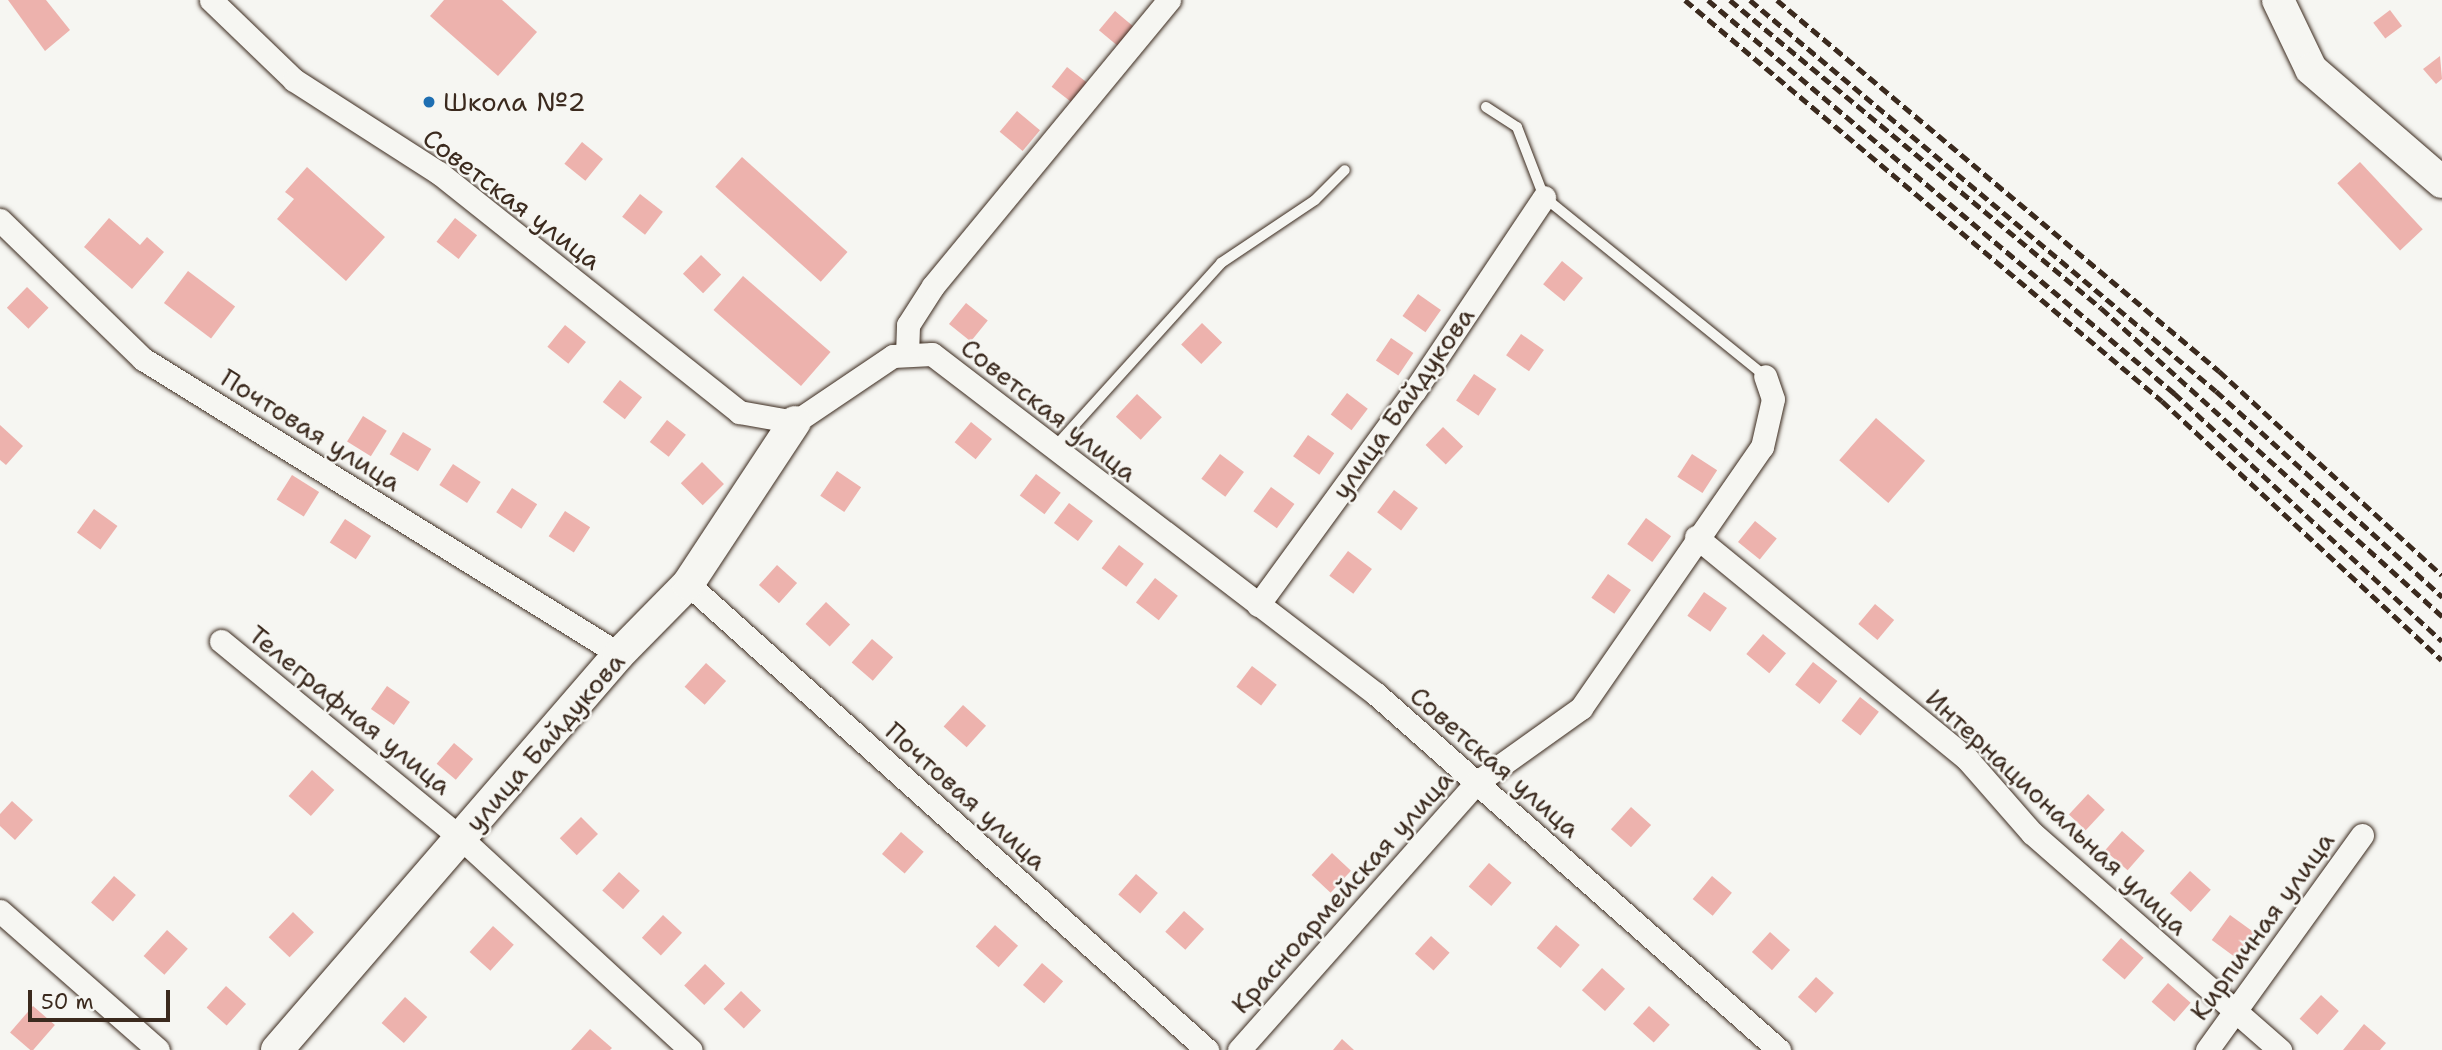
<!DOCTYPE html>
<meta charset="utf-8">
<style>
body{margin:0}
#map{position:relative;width:2442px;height:1050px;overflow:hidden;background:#f6f6f2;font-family:"Shantell Sans",sans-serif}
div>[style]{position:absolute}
.building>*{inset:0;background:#edb2ad;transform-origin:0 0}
.roads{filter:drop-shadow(0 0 2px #3b2a1e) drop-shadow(0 0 2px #3b2a1e)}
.lane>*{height:10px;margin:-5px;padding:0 5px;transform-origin:5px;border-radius:5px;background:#f6f6f2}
.street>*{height:23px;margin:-11.5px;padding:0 11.5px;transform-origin:11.5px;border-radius:11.5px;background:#f6f6f2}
.secondary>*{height:32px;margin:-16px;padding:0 16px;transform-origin:16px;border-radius:16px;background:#f6f6f2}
.rail>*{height:5px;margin-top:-2.5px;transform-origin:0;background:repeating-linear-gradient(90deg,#3b2a1e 0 10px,transparent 0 15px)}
.dots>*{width:19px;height:19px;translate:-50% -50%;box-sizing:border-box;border:4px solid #f6f6f2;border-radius:50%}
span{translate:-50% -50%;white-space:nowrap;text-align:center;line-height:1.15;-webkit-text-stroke:5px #f6f6f2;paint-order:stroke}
.poi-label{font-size:26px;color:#3b2a1e}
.left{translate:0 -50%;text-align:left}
.street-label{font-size:26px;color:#3b2a1e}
.scale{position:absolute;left:28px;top:990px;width:142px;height:32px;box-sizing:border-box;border:4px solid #3b2a1e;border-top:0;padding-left:9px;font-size:21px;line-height:24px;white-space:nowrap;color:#3b2a1e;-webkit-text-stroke:5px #f6f6f2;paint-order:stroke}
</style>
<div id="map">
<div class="building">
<i style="clip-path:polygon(8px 0,46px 0,70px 30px,45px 51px)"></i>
<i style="clip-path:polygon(444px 0,502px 0,537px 32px,498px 76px,430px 16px)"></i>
<i style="left:2390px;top:10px;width:20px;height:21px;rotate:53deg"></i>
<i style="left:1115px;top:11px;width:31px;height:25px;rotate:40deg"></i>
<i style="clip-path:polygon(2440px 56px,2442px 79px,2436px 84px,2423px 69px)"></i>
<i style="left:1067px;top:67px;width:31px;height:25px;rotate:38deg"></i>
<i style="left:1017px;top:111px;width:30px;height:27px;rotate:40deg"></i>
<i style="left:582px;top:142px;width:27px;height:28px;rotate:39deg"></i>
<i style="left:742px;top:157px;width:142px;height:40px;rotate:42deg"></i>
<i style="left:2360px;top:162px;width:92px;height:31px;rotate:47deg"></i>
<i style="clip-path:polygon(307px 167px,385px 237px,346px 281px,277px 219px,294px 199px,285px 192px)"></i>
<i style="left:640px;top:194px;width:29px;height:29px;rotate:38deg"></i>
<i style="clip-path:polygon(109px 218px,140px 245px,147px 237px,164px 252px,132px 289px,84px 247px)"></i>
<i style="left:455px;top:218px;width:28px;height:30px;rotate:38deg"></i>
<i style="left:701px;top:255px;width:28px;height:26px;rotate:44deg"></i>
<i style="left:1562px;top:261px;width:27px;height:30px;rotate:39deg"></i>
<i style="left:188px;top:271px;width:59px;height:40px;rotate:37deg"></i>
<i style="left:743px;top:276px;width:116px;height:45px;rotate:41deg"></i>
<i style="left:27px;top:287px;width:30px;height:29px;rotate:44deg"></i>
<i style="left:1418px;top:294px;width:28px;height:27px;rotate:35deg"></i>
<i style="left:966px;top:303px;width:28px;height:27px;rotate:39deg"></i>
<i style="left:1202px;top:323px;width:28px;height:30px;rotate:44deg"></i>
<i style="left:565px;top:325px;width:27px;height:28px;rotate:39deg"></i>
<i style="left:1521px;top:334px;width:28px;height:26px;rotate:35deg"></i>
<i style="left:1391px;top:338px;width:27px;height:27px;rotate:34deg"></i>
<i style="left:1474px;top:374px;width:27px;height:32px;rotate:34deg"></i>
<i style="left:620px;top:380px;width:28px;height:28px;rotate:38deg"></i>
<i style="left:1347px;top:393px;width:26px;height:27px;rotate:37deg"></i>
<i style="left:1137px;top:394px;width:34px;height:31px;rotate:43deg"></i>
<i style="left:363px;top:416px;width:28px;height:30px;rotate:32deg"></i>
<i style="left:1876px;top:418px;width:65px;height:56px;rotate:41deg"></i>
<i style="left:667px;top:420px;width:24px;height:28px;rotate:38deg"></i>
<i style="left:971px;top:422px;width:27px;height:26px;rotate:39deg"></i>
<i style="clip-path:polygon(0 425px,23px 446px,6px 465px,0 460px)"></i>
<i style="left:1443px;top:427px;width:28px;height:25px;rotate:44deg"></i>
<i style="left:403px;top:432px;width:33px;height:26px;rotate:31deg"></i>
<i style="left:1308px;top:435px;width:32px;height:26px;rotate:35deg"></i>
<i style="left:1220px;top:454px;width:30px;height:31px;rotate:37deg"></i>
<i style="left:1692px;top:454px;width:30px;height:27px;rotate:33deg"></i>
<i style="left:702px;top:462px;width:31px;height:30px;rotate:45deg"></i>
<i style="left:453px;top:464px;width:33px;height:25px;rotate:33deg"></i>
<i style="left:837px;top:471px;width:29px;height:30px;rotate:34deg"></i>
<i style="left:1036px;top:474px;width:31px;height:27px;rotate:37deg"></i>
<i style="left:292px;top:475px;width:32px;height:29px;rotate:32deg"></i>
<i style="left:1271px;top:487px;width:29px;height:30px;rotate:36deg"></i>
<i style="left:512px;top:488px;width:30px;height:29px;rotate:33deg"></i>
<i style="left:1394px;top:490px;width:30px;height:28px;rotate:37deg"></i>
<i style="left:1069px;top:503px;width:30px;height:25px;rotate:37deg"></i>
<i style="left:94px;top:509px;width:29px;height:29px;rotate:36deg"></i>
<i style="left:565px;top:511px;width:30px;height:30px;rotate:33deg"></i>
<i style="left:1646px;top:518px;width:31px;height:32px;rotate:36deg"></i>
<i style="left:345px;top:519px;width:31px;height:28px;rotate:33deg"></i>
<i style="left:1755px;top:521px;width:28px;height:27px;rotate:39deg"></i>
<i style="left:1119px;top:545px;width:31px;height:29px;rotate:37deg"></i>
<i style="left:1348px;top:551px;width:30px;height:31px;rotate:37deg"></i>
<i style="left:777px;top:565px;width:27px;height:27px;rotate:42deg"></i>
<i style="left:1608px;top:574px;width:28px;height:29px;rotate:35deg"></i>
<i style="left:1155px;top:578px;width:29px;height:31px;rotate:38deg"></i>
<i style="left:1704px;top:592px;width:28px;height:29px;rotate:35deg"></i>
<i style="left:826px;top:602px;width:33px;height:30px;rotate:43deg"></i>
<i style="left:1875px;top:604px;width:25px;height:26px;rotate:40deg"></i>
<i style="left:1763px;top:634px;width:30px;height:26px;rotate:40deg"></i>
<i style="left:872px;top:639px;width:28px;height:31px;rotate:41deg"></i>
<i style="left:1813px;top:662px;width:31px;height:29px;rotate:38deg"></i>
<i style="left:706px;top:663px;width:27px;height:32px;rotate:42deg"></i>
<i style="left:1252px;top:666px;width:31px;height:26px;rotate:37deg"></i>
<i style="left:387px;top:686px;width:28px;height:28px;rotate:35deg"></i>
<i style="left:1860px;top:697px;width:24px;height:30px;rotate:38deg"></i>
<i style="left:963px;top:705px;width:31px;height:29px;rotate:42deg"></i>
<i style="left:454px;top:743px;width:25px;height:27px;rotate:40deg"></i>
<i style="left:312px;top:770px;width:30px;height:35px;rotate:42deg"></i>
<i style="left:2088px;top:794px;width:23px;height:28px;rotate:43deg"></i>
<i style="clip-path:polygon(12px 801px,33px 820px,15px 840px,0 826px,0 814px)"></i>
<i style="left:1631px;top:807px;width:27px;height:30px;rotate:42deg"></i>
<i style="left:581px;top:817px;width:24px;height:30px;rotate:45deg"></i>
<i style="left:2122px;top:831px;width:30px;height:26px;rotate:41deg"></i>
<i style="left:901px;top:832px;width:30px;height:29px;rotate:41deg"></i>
<i style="left:1332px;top:853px;width:26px;height:30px;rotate:43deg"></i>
<i style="left:1489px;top:863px;width:30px;height:31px;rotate:41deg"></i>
<i style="left:2190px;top:871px;width:28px;height:30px;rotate:42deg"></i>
<i style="left:619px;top:872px;width:28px;height:25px;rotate:42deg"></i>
<i style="left:1136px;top:874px;width:29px;height:27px;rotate:41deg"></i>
<i style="left:114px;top:876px;width:29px;height:35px;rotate:41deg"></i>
<i style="left:1712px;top:876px;width:26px;height:30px;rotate:40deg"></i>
<i style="left:1184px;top:911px;width:27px;height:28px;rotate:42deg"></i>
<i style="left:293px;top:912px;width:29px;height:35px;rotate:44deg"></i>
<i style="left:663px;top:915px;width:26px;height:31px;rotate:43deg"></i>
<i style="left:2230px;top:915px;width:29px;height:31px;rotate:36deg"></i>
<i style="left:995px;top:925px;width:31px;height:29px;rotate:42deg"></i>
<i style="left:1556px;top:925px;width:31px;height:30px;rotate:40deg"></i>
<i style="left:493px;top:926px;width:28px;height:35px;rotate:42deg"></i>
<i style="left:167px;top:930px;width:28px;height:35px;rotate:42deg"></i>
<i style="left:1770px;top:932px;width:27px;height:27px;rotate:42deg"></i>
<i style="left:1431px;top:936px;width:25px;height:24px;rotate:42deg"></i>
<i style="left:2121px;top:938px;width:30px;height:29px;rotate:41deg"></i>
<i style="left:1042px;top:963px;width:28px;height:29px;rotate:41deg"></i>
<i style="left:705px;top:964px;width:28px;height:30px;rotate:44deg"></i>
<i style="left:1602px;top:968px;width:31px;height:30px;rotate:42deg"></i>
<i style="left:1816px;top:977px;width:24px;height:27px;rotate:42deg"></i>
<i style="left:2168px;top:983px;width:30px;height:25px;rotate:41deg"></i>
<i style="left:226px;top:986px;width:27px;height:29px;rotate:42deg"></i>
<i style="left:741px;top:991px;width:28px;height:25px;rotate:44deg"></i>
<i style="left:2321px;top:995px;width:24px;height:32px;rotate:42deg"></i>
<i style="left:405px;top:997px;width:30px;height:35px;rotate:42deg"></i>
<i style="left:33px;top:1006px;width:29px;height:35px;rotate:41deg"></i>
<i style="left:1649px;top:1006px;width:28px;height:24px;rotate:42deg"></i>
<i style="clip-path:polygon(2364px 1024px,2386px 1043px,2380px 1050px,2343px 1050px)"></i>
<i style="clip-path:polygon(590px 1029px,612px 1048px,610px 1050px,571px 1050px)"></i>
<i style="clip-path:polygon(1342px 1039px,1354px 1050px,1333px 1050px)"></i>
</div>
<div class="roads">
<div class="lane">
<i style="left:1486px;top:107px;width:37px;rotate:33deg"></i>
<i style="left:1517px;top:127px;width:75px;rotate:68.9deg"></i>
<i style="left:1544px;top:197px;width:284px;rotate:39deg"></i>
<i style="left:1054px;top:448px;width:249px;rotate:-47.9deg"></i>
<i style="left:1221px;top:263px;width:113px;rotate:-33.8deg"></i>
<i style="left:1315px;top:200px;width:42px;rotate:-45deg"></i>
</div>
<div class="street">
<i style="left:211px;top:0;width:115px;rotate:43.9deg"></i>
<i style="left:294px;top:80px;width:172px;rotate:32.7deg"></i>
<i style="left:439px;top:173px;width:384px;rotate:38.5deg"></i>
<i style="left:739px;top:412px;width:57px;rotate:10.1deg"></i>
<i style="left:795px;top:422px;width:118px;rotate:-34deg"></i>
<i style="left:893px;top:356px;width:39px;rotate:-3deg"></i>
<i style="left:932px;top:354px;width:559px;rotate:37.44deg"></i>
<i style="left:1376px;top:694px;width:538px;rotate:41.46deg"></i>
<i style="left:0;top:220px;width:199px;rotate:44.2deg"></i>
<i style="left:143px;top:359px;width:560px;rotate:31.79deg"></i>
<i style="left:907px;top:355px;width:30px;rotate:-88deg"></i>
<i style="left:908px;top:325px;width:46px;rotate:-57.3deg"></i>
<i style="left:933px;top:286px;width:371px;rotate:-50.5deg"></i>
<i style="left:1696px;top:537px;width:352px;rotate:39.3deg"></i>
<i style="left:1968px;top:760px;width:97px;rotate:48.8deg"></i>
<i style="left:2032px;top:833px;width:330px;rotate:41.2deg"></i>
<i style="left:688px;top:584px;width:698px;rotate:41.92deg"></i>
<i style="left:1258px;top:605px;width:266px;rotate:-53.9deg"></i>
<i style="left:1415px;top:390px;width:232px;rotate:-56.2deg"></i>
<i style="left:221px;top:641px;width:312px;rotate:39.4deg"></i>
<i style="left:462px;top:839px;width:311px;rotate:42.7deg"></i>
<i style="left:0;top:911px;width:210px;rotate:41.3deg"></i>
<i style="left:1239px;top:1050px;width:357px;rotate:-48.4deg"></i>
<i style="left:1476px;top:783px;width:129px;rotate:-35.5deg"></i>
<i style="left:1581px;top:708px;width:318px;rotate:-55.3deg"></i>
<i style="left:1762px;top:447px;width:49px;rotate:-77.1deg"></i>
<i style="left:1773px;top:399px;width:24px;rotate:-109deg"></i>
<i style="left:2207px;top:1050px;width:265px;rotate:-54.2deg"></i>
</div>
<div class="secondary">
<i style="left:2278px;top:0;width:76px;rotate:64.4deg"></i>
<i style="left:2311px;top:69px;width:173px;rotate:40.8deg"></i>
<i style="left:277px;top:1050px;width:523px;rotate:-49.18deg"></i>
<i style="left:619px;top:654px;width:98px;rotate:-45.4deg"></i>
<i style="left:688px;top:584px;width:194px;rotate:-56.6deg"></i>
</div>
</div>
<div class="rail">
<i style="left:1685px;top:0;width:623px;rotate:40.05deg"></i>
<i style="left:2162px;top:401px;width:381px;rotate:42.8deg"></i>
<i style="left:1708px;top:0;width:610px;rotate:40.14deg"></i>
<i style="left:2174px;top:393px;width:365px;rotate:42.8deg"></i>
<i style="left:1730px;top:0;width:482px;rotate:39.7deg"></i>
<i style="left:2101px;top:308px;width:460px;rotate:42.1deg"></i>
<i style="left:1750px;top:0;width:608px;rotate:40deg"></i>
<i style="left:2216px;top:391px;width:306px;rotate:42.3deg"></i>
<i style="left:1777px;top:0;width:577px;rotate:40.01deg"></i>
<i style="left:2219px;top:371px;width:302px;rotate:42.5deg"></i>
</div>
<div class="dots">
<i style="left:429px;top:102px;background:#1f6fb2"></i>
</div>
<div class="poi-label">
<span class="left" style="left:443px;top:102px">Школа №2</span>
</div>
<div class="street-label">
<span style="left:512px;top:199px;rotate:37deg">Советская улица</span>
<span style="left:1403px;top:403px;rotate:-55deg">улица Байдукова</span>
<span style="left:1049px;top:410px;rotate:38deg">Советская улица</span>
<span style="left:311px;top:430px;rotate:32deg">Почтовая улица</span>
<span style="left:350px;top:710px;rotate:39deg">Телеграфная улица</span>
<span style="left:545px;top:742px;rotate:-49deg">улица Байдукова</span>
<span style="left:1495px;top:762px;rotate:41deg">Советская улица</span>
<span style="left:966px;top:796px;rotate:42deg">Почтовая улица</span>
<span style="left:2057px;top:812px;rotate:43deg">Интернациональная улица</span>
<span style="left:1342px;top:892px;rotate:-48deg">Красноармейская улица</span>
<span style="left:2262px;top:926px;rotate:-54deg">Кирпичная улица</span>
</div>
<div class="scale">50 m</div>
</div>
